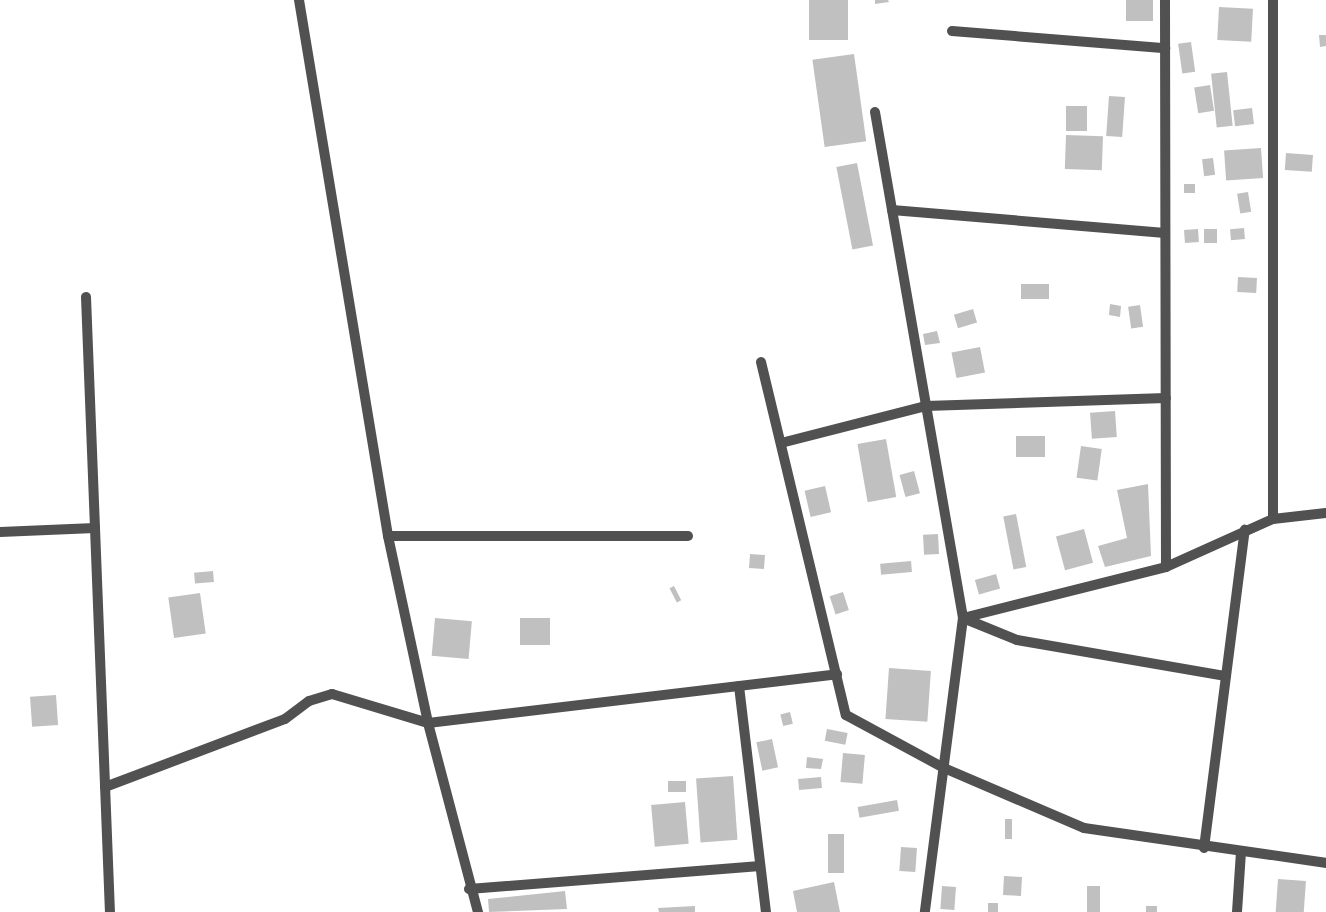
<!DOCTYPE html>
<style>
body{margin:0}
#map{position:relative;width:1326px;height:912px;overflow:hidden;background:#fff;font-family:"Archivo Narrow",sans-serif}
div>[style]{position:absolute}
.building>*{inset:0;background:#c0c0c0;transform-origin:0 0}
.minor>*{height:10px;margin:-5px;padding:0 5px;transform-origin:5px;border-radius:5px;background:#515151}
span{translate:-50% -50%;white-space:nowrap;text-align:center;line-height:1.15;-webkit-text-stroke:5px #fff;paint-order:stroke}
</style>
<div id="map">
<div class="building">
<i style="left:809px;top:0;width:39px;height:40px"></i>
<i style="clip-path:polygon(875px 0,888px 0,889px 2px,875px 4px)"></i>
<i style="left:1126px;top:0;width:27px;height:21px"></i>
<i style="left:1219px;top:7px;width:34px;height:33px;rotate:3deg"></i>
<i style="clip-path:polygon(1319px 35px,1326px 35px,1326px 46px,1320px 47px)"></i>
<i style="left:1191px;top:42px;width:30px;height:13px;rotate:82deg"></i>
<i style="left:854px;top:54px;width:88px;height:42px;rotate:82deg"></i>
<i style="left:1227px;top:72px;width:54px;height:16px;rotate:84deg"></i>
<i style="left:1210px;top:85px;width:26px;height:16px;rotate:81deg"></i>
<i style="left:1109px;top:96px;width:16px;height:40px;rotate:4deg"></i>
<i style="left:1066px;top:106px;width:21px;height:25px"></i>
<i style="left:1252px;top:108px;width:16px;height:19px;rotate:83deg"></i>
<i style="left:1066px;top:135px;width:37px;height:34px;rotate:2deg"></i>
<i style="left:1261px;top:148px;width:30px;height:37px;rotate:86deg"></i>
<i style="left:1286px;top:153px;width:27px;height:17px;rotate:4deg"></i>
<i style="left:1213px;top:158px;width:17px;height:11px;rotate:83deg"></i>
<i style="left:857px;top:163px;width:84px;height:21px;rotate:79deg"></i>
<i style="left:1184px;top:184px;width:11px;height:9px"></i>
<i style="left:1248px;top:192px;width:20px;height:11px;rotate:81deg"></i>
<i style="left:1244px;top:228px;width:11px;height:14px;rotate:85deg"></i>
<i style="left:1198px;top:229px;width:13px;height:14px;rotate:86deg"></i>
<i style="left:1204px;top:229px;width:13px;height:14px"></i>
<i style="left:1238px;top:277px;width:19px;height:15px;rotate:3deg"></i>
<i style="left:1021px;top:284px;width:28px;height:15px"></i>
<i style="clip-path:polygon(1110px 304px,1121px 306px,1120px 317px,1109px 315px)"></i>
<i style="left:1140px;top:305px;width:22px;height:12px;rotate:82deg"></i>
<i style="left:973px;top:309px;width:14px;height:20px;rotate:73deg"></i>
<i style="clip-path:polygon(937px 331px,940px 343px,925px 345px,923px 334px)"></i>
<i style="left:980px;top:347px;width:26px;height:29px;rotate:79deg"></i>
<i style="left:1115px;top:411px;width:26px;height:25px;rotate:86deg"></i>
<i style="left:1045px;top:436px;width:21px;height:29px;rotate:90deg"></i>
<i style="left:886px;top:439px;width:59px;height:29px;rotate:80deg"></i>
<i style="left:1081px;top:446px;width:21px;height:32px;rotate:8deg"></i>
<i style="left:914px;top:471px;width:23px;height:15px;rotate:75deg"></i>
<i style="clip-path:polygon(1148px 484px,1151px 556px,1105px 567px,1098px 546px,1127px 538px,1117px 490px)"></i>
<i style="left:825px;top:486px;width:27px;height:21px;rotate:77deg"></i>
<i style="left:1016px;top:514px;width:54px;height:13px;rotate:79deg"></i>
<i style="left:1084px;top:529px;width:35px;height:29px;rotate:75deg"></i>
<i style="left:938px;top:534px;width:20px;height:15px;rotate:87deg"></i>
<i style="left:750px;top:554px;width:15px;height:14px;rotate:4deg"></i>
<i style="left:911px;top:561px;width:11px;height:31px;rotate:85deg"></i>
<i style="left:213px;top:571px;width:11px;height:19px;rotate:85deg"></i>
<i style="left:996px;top:574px;width:15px;height:22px;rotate:74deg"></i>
<i style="left:674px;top:586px;width:16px;height:5px;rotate:63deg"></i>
<i style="left:843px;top:592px;width:19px;height:14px;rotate:72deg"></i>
<i style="left:200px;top:593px;width:41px;height:32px;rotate:82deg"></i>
<i style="left:435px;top:618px;width:37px;height:38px;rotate:5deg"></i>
<i style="left:520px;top:618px;width:30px;height:27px"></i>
<i style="left:889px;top:668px;width:42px;height:51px;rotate:4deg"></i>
<i style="left:56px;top:695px;width:30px;height:26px;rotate:86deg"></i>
<i style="left:790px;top:712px;width:12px;height:10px;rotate:76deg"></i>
<i style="left:827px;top:729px;width:21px;height:12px;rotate:11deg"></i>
<i style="left:772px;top:739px;width:29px;height:16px;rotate:78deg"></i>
<i style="left:843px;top:753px;width:22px;height:29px;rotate:5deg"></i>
<i style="clip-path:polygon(807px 757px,823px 759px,821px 769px,806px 768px)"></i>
<i style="left:733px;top:776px;width:64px;height:37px;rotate:86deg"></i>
<i style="left:821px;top:777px;width:11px;height:23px;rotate:85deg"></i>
<i style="left:686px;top:781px;width:11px;height:18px;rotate:90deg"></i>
<i style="left:897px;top:800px;width:11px;height:40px;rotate:80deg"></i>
<i style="left:685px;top:802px;width:42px;height:34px;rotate:85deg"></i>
<i style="left:1005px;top:819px;width:7px;height:20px"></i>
<i style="left:828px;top:834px;width:16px;height:39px"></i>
<i style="left:901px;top:847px;width:16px;height:24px;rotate:4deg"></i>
<i style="left:1004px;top:876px;width:18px;height:19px;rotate:3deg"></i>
<i style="left:1278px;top:879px;width:28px;height:33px;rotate:4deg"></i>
<i style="clip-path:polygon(834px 882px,840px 912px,797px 912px,793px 891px)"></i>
<i style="left:942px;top:886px;width:14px;height:23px;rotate:4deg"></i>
<i style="left:1087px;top:886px;width:13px;height:26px"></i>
<i style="clip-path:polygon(565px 891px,567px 909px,489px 912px,488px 899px)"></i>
<i style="left:988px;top:903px;width:10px;height:9px"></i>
<i style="clip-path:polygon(695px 906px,695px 912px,659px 912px,658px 908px)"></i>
<i style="left:1146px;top:906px;width:11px;height:6px"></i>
</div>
<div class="minor">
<i style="left:299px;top:0;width:543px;rotate:80.57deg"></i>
<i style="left:388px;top:536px;width:191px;rotate:77.9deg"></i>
<i style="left:428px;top:723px;width:196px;rotate:75.2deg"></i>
<i style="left:1165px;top:0;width:567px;rotate:89.9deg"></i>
<i style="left:1273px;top:0;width:519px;rotate:90deg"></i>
<i style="left:952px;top:31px;width:214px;rotate:4.6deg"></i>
<i style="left:875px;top:112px;width:514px;rotate:80.13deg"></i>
<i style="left:963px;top:618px;width:296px;rotate:97.4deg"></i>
<i style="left:892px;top:210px;width:274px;rotate:4.8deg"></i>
<i style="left:86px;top:297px;width:615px;rotate:87.77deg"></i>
<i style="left:761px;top:362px;width:363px;rotate:76.5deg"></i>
<i style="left:846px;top:715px;width:111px;rotate:28.4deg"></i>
<i style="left:944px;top:768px;width:152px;rotate:23.2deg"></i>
<i style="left:1084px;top:828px;width:245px;rotate:8.2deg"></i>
<i style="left:781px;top:443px;width:150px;rotate:-14.3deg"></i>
<i style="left:926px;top:406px;width:240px;rotate:-1.9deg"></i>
<i style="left:0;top:532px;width:95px;rotate:-2.4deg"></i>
<i style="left:388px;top:536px;width:300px"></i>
<i style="left:963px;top:618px;width:209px;rotate:-14.1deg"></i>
<i style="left:1166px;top:567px;width:117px;rotate:-24.2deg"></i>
<i style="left:1273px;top:519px;width:53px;rotate:-6.5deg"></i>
<i style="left:963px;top:618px;width:58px;rotate:22.2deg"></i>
<i style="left:1017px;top:640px;width:212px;rotate:9.8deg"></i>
<i style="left:739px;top:686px;width:228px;rotate:83.2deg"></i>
<i style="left:105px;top:787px;width:192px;rotate:-20.7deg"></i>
<i style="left:285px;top:719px;width:30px;rotate:-37deg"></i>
<i style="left:309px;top:701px;width:24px;rotate:-17deg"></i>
<i style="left:332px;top:694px;width:100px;rotate:16.8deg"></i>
<i style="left:428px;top:723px;width:412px;rotate:-6.8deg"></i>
<i style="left:1204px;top:848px;width:321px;rotate:-82.7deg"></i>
<i style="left:469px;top:889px;width:292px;rotate:-4.5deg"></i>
<i style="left:1237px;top:912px;width:60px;rotate:-86.2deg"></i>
</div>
</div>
